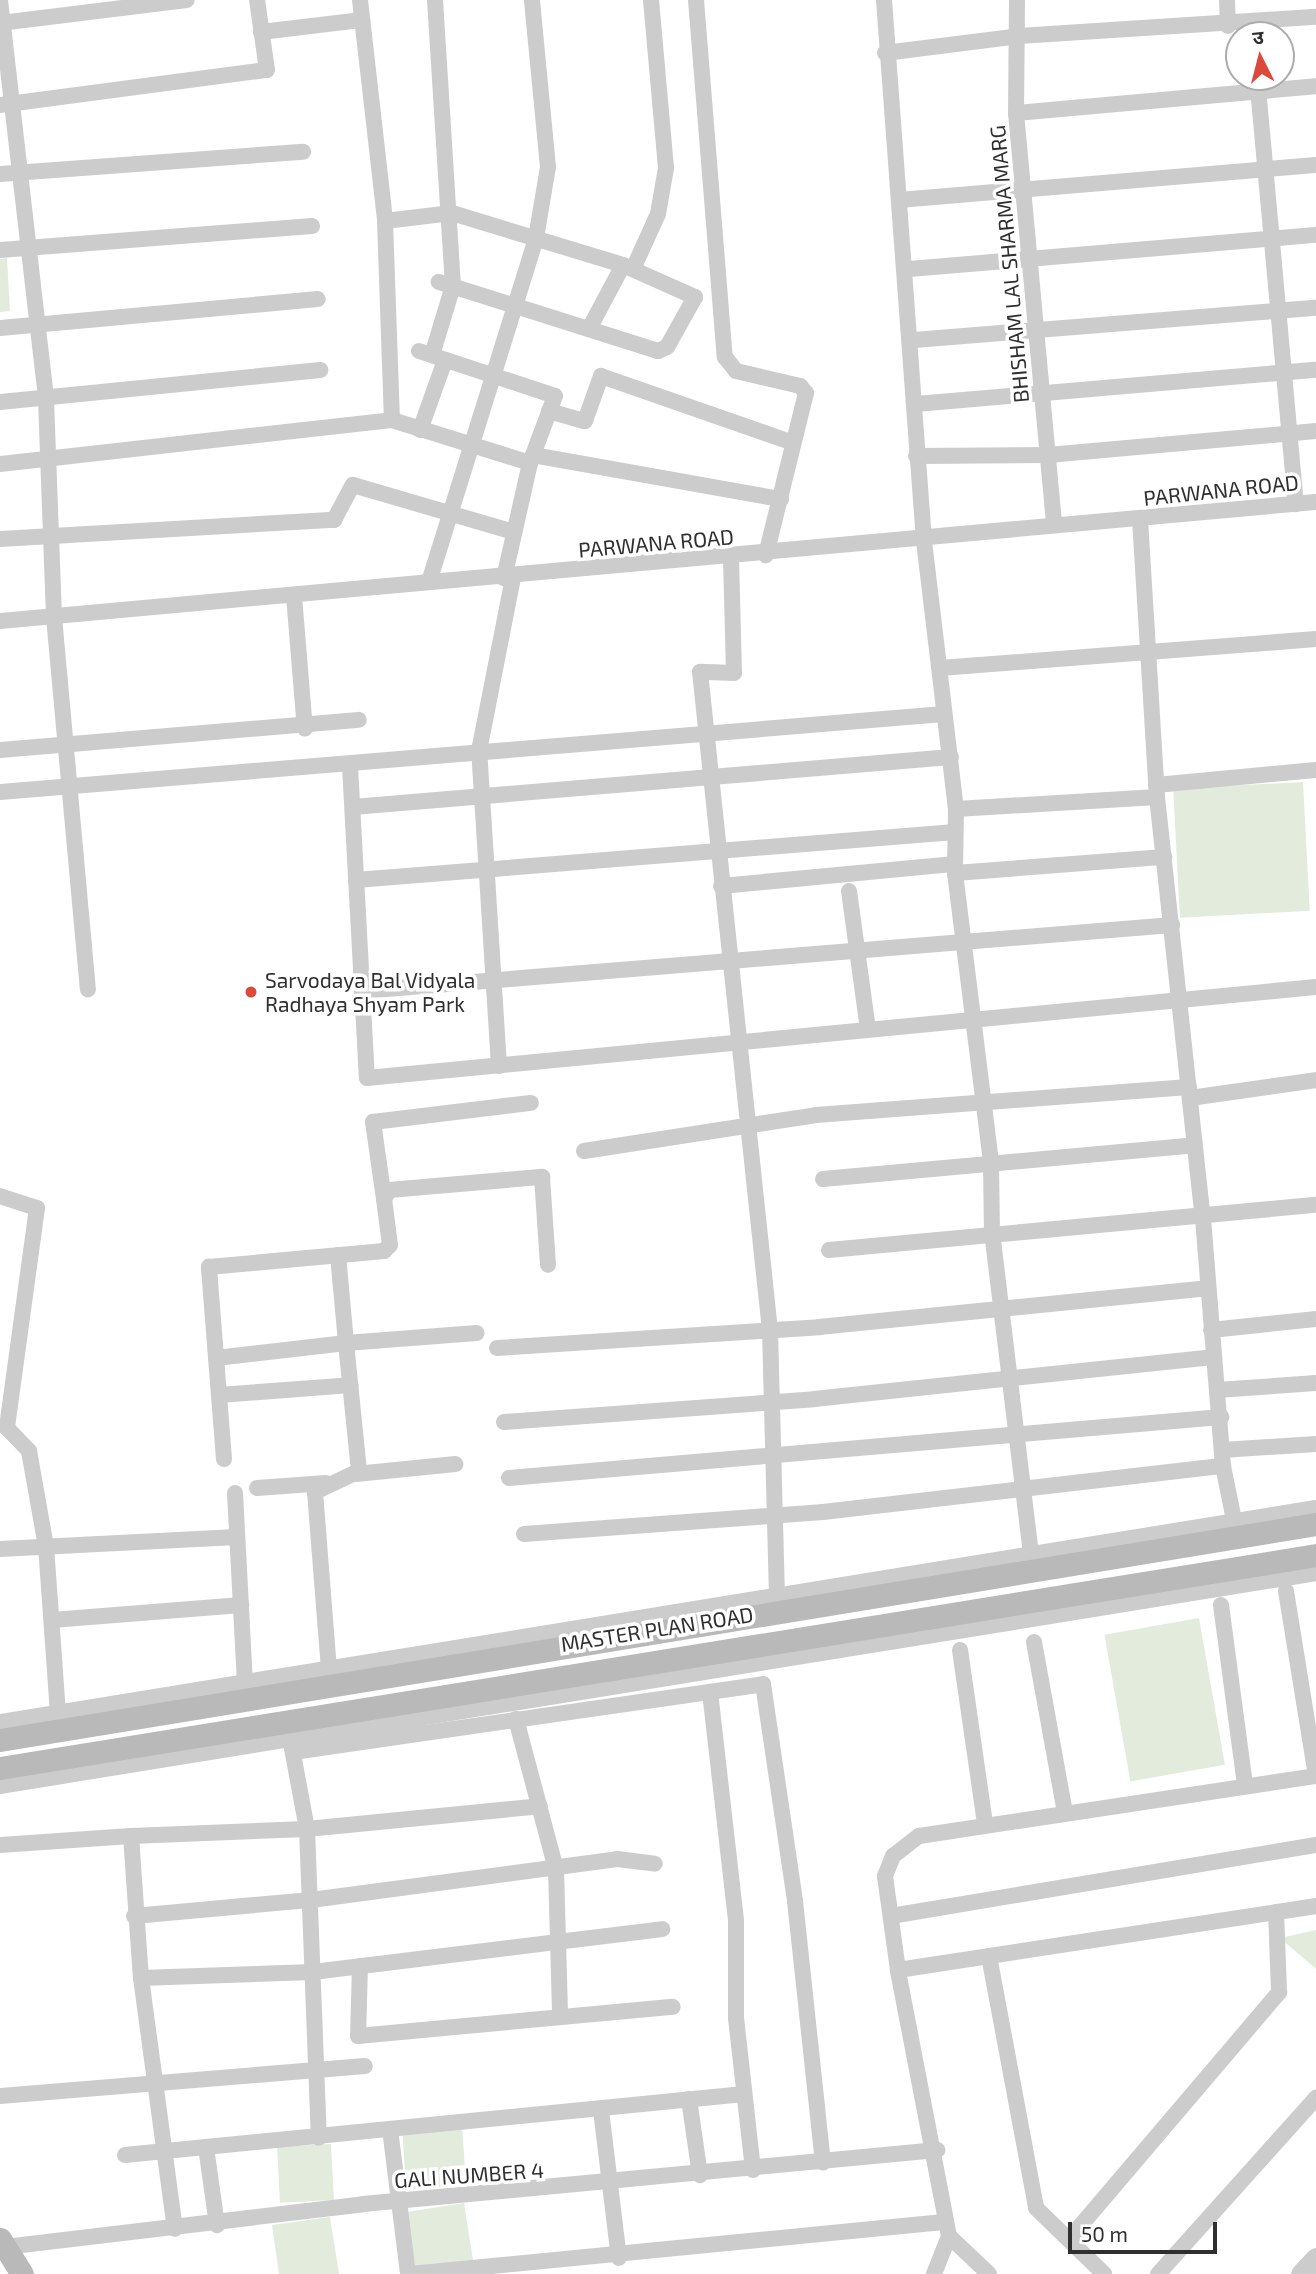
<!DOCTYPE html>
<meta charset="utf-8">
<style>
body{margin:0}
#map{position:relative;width:1316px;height:2274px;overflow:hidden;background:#fff;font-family:"Exo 2","Noto Sans Devanagari",sans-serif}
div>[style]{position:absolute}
.green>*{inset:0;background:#e3ebdd;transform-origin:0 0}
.minor>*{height:16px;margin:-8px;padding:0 8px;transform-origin:8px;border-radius:8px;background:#ccc}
.tertiary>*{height:21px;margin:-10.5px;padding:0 10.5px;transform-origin:10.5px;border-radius:10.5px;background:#ccc}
.secondary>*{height:23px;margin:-11.5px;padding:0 11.5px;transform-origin:11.5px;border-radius:11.5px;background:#b9b9b9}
.dots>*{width:19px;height:19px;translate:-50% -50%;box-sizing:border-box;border:4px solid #fff;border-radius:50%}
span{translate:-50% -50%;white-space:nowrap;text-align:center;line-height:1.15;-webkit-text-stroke:7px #fff;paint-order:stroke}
.street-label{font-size:21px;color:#2f2f2f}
.poi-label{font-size:21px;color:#2f2f2f}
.left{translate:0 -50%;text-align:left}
.north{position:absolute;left:1225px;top:21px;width:70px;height:70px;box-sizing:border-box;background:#fff;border:2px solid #acacac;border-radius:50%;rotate:354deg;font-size:19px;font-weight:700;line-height:28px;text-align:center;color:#2f2f2f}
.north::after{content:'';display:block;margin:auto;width:24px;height:32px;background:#dc493a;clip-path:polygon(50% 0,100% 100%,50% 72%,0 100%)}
.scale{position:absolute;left:1068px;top:2222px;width:149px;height:32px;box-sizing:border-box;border:4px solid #2f2f2f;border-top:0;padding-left:9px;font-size:21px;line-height:24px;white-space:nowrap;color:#2f2f2f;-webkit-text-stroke:5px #fff;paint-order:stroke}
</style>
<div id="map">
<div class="green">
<i style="clip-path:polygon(7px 258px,10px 311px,0 312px,0 259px)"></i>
<i style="left:1303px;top:782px;width:129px;height:130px;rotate:87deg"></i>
<i style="left:1199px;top:1618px;width:149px;height:96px;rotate:80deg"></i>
<i style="clip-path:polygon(1316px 1930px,1316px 1969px,1280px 1938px)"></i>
<i style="left:462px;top:2126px;width:60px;height:60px;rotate:86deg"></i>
<i style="left:331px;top:2144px;width:56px;height:54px;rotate:87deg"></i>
<i style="left:464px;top:2203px;width:61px;height:58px;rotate:81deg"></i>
<i style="clip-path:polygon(330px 2217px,339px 2274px,279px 2274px,272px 2225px)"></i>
</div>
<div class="minor">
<i style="left:0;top:0;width:402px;rotate:83.4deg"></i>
<i style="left:46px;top:399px;width:218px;rotate:87.9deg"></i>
<i style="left:54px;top:617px;width:374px;rotate:84.8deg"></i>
<i style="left:360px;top:0;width:222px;rotate:83.5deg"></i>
<i style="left:385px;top:221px;width:199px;rotate:88deg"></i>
<i style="left:696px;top:0;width:358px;rotate:85.4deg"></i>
<i style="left:725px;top:357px;width:18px;rotate:52deg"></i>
<i style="left:736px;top:371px;width:66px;rotate:13.2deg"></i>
<i style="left:800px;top:386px;width:9px;rotate:49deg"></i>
<i style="left:806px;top:393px;width:167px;rotate:103.9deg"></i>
<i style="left:884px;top:0;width:542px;rotate:85.77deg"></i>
<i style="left:924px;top:541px;width:270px;rotate:83.2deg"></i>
<i style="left:956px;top:809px;width:64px;rotate:90.9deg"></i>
<i style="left:955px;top:873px;width:291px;rotate:82.9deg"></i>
<i style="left:991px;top:1162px;width:70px;rotate:89.2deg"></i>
<i style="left:992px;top:1232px;width:323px;rotate:83.1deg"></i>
<i style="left:1017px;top:0;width:113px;rotate:90.5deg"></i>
<i style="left:1016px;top:113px;width:413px;rotate:84.7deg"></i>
<i style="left:1227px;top:0;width:26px;rotate:88deg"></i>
<i style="left:0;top:23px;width:188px;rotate:-7deg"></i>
<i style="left:261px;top:32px;width:102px;rotate:-6.8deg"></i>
<i style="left:885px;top:53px;width:135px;rotate:-7.2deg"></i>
<i style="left:1019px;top:36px;width:298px;rotate:-3.7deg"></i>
<i style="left:1257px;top:77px;width:429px;rotate:84.8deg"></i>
<i style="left:0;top:105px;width:269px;rotate:-7.5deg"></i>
<i style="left:267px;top:70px;width:71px;rotate:-98.1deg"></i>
<i style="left:1016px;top:113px;width:301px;rotate:-5.1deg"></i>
<i style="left:0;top:174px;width:304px;rotate:-4.2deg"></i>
<i style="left:899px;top:200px;width:418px;rotate:-4.8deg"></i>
<i style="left:385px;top:221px;width:67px;rotate:-6.8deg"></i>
<i style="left:452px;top:213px;width:179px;rotate:16.9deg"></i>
<i style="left:623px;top:265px;width:79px;rotate:24deg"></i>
<i style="left:695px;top:297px;width:57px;rotate:119.2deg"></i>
<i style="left:667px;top:347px;width:10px;rotate:156deg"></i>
<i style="left:658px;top:351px;width:230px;rotate:-162.5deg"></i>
<i style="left:0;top:250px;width:313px;rotate:-4.4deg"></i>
<i style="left:633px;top:269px;width:60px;rotate:-65.6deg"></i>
<i style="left:658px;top:214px;width:47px;rotate:-80.1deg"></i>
<i style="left:666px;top:168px;width:169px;rotate:-95.1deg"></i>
<i style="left:909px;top:269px;width:408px;rotate:-4.8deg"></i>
<i style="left:0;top:328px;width:319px;rotate:-5.2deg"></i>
<i style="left:589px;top:329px;width:72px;rotate:-62deg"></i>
<i style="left:914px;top:340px;width:403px;rotate:-4.6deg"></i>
<i style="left:419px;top:351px;width:143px;rotate:18.3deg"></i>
<i style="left:555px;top:396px;width:72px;rotate:110.5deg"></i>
<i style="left:530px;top:463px;width:118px;rotate:102.7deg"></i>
<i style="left:432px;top:355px;width:72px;rotate:-73.1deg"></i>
<i style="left:453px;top:286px;width:287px;rotate:-93.6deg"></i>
<i style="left:0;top:402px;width:322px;rotate:-5.7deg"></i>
<i style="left:916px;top:404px;width:401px;rotate:-4.9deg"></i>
<i style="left:549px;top:411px;width:37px;rotate:16deg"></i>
<i style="left:585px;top:421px;width:48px;rotate:-70.4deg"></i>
<i style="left:601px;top:376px;width:203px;rotate:19.2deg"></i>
<i style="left:420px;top:430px;width:74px;rotate:-70.3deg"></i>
<i style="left:533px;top:455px;width:252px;rotate:10.1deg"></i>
<i style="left:916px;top:456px;width:132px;rotate:-0.4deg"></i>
<i style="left:1048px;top:455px;width:269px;rotate:-5.1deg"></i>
<i style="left:0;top:464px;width:394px;rotate:-6.4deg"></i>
<i style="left:392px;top:420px;width:145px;rotate:17.3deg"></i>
<i style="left:1140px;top:519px;width:279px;rotate:86.5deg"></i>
<i style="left:1157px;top:797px;width:424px;rotate:83.8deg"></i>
<i style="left:1203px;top:1218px;width:249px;rotate:85.4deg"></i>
<i style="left:1223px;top:1466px;width:55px;rotate:78.5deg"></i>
<i style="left:0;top:539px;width:335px;rotate:-3.3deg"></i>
<i style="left:334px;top:520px;width:40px;rotate:-62deg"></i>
<i style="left:353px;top:485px;width:168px;rotate:16.3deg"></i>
<i style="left:731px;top:558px;width:115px;rotate:88.5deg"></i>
<i style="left:734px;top:673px;width:34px;rotate:-178deg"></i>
<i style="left:700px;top:672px;width:662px;rotate:83.93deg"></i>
<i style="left:770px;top:1330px;width:268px;rotate:88.5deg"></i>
<i style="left:429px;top:582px;width:360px;rotate:-72.7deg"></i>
<i style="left:536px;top:238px;width:72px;rotate:-80.4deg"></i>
<i style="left:548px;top:167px;width:168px;rotate:-95.5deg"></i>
<i style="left:294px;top:596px;width:133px;rotate:85.3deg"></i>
<i style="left:0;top:621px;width:1321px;rotate:-5.17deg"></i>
<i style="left:940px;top:668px;width:377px;rotate:-4.4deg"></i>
<i style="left:0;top:750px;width:360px;rotate:-4.8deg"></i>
<i style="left:350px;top:766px;width:312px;rotate:86.9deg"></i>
<i style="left:367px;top:1078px;width:953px;rotate:-5.48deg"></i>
<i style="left:1156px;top:785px;width:161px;rotate:-5.4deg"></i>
<i style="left:0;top:792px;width:947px;rotate:-4.72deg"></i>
<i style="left:353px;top:807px;width:600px;rotate:-4.78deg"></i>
<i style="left:956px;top:809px;width:201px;rotate:-3.4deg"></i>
<i style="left:955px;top:873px;width:210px;rotate:-4.4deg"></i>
<i style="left:356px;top:880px;width:601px;rotate:-4.58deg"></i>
<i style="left:721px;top:886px;width:235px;rotate:-5.4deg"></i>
<i style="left:849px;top:891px;width:140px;rotate:82.2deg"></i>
<i style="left:362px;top:991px;width:813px;rotate:-4.66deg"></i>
<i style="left:499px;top:1066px;width:316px;rotate:-93.6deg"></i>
<i style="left:479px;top:751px;width:177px;rotate:-78.9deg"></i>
<i style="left:1190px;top:1098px;width:127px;rotate:-8.1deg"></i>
<i style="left:584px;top:1151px;width:235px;rotate:-8.8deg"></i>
<i style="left:816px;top:1115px;width:374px;rotate:-4.3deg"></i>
<i style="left:823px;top:1179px;width:373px;rotate:-5.2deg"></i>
<i style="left:0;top:1196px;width:39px;rotate:18deg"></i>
<i style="left:37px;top:1208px;width:222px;rotate:97.8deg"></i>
<i style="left:7px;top:1428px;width:32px;rotate:46deg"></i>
<i style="left:29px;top:1451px;width:97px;rotate:79.9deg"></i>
<i style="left:46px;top:1546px;width:167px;rotate:85.9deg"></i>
<i style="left:384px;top:1199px;width:78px;rotate:-98.1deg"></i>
<i style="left:373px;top:1122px;width:159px;rotate:-6.9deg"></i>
<i style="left:829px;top:1250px;width:489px;rotate:-5.3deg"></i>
<i style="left:338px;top:1255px;width:88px;rotate:84.8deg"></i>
<i style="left:346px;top:1343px;width:131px;rotate:-4.4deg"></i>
<i style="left:1211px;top:1330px;width:106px;rotate:-6deg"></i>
<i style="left:497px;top:1348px;width:323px;rotate:-3.7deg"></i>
<i style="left:819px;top:1327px;width:390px;rotate:-5.7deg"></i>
<i style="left:216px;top:1358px;width:131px;rotate:-6.6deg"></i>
<i style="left:346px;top:1343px;width:129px;rotate:84.2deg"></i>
<i style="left:359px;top:1471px;width:49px;rotate:154.5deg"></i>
<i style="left:315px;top:1492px;width:178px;rotate:85.5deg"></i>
<i style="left:1217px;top:1390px;width:99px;rotate:-4deg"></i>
<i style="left:219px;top:1395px;width:132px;rotate:-4.3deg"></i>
<i style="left:504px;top:1422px;width:311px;rotate:-4.2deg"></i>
<i style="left:814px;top:1399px;width:401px;rotate:-6deg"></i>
<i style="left:1222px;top:1450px;width:94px;rotate:-3.7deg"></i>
<i style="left:224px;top:1459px;width:193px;rotate:-94.5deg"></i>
<i style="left:209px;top:1267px;width:176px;rotate:-5.2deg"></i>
<i style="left:384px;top:1251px;width:8px;rotate:-45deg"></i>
<i style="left:390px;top:1245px;width:46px;rotate:-97.4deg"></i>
<i style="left:384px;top:1199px;width:10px;rotate:-61deg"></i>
<i style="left:389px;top:1190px;width:154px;rotate:-4.9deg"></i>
<i style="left:542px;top:1177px;width:88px;rotate:86.1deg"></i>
<i style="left:356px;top:1474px;width:100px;rotate:-5.7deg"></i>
<i style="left:509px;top:1478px;width:715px;rotate:-4.9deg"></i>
<i style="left:257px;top:1488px;width:69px;rotate:-4.1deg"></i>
<i style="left:235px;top:1493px;width:191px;rotate:87deg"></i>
<i style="left:524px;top:1534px;width:300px;rotate:-4.2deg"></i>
<i style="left:823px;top:1512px;width:403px;rotate:-6.6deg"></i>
<i style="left:0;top:1549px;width:237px;rotate:-2.9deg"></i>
<i style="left:1286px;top:1591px;width:187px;rotate:80.8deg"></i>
<i style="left:1221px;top:1605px;width:183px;rotate:82.4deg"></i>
<i style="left:52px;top:1620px;width:190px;rotate:-4.5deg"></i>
<i style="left:1034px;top:1642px;width:174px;rotate:79.7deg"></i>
<i style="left:960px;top:1650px;width:176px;rotate:81.8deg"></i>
<i style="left:710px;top:1692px;width:230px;rotate:83.5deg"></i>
<i style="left:736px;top:1921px;width:97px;rotate:90deg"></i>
<i style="left:736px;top:2018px;width:153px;rotate:83.6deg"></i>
<i style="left:516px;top:1719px;width:155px;rotate:75.1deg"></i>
<i style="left:556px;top:1869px;width:146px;rotate:88.4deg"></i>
<i style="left:0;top:1722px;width:1333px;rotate:-9.24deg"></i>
<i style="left:291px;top:1743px;width:87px;rotate:79.5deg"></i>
<i style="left:307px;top:1829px;width:309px;rotate:87.8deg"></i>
<i style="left:293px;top:1752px;width:475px;rotate:-8.2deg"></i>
<i style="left:763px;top:1684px;width:219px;rotate:81.6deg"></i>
<i style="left:795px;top:1901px;width:263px;rotate:83.9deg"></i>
<i style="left:0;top:1786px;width:1333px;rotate:-9.19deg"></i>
<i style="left:131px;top:1836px;width:176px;rotate:-2.3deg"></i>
<i style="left:307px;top:1829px;width:234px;rotate:-5.6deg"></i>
<i style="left:0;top:1845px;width:131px;rotate:-3.9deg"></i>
<i style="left:131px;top:1836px;width:142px;rotate:86deg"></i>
<i style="left:141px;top:1978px;width:253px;rotate:82.3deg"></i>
<i style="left:134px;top:1916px;width:178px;rotate:-5.2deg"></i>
<i style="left:311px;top:1900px;width:309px;rotate:-7.6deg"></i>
<i style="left:617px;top:1859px;width:38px;rotate:7deg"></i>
<i style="left:891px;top:1916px;width:431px;rotate:-9.5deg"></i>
<i style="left:989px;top:1956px;width:256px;rotate:79.4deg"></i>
<i style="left:1036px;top:2208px;width:95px;rotate:44.1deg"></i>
<i style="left:360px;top:1966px;width:70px;rotate:91.6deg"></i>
<i style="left:358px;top:2036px;width:316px;rotate:-5.3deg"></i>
<i style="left:898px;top:1970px;width:423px;rotate:-8.7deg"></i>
<i style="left:141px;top:1978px;width:172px;rotate:-2deg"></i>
<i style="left:313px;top:1972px;width:352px;rotate:-7deg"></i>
<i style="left:0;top:2096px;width:366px;rotate:-4.7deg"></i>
<i style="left:689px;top:2099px;width:77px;rotate:81.8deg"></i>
<i style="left:601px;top:2110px;width:149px;rotate:83.1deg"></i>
<i style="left:390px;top:2129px;width:146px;rotate:82.9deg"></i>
<i style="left:206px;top:2147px;width:79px;rotate:82deg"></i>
<i style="left:125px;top:2155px;width:622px;rotate:-5.63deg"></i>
<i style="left:949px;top:2236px;width:55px;rotate:43.5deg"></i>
<i style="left:1070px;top:2238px;width:323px;rotate:-49.6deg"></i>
<i style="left:1279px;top:1992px;width:80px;rotate:-92.1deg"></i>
<i style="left:5px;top:2247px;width:361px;rotate:-6.8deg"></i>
<i style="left:363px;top:2204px;width:577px;rotate:-5.37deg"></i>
<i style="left:410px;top:2274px;width:536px;rotate:-5.57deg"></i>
<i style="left:934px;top:2274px;width:41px;rotate:-68.5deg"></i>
<i style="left:949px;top:2236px;width:271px;rotate:-100.9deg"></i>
<i style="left:898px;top:1970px;width:95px;rotate:-97.9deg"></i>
<i style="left:885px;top:1876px;width:22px;rotate:-68deg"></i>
<i style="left:893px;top:1856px;width:33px;rotate:-38deg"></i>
<i style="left:919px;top:1836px;width:402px;rotate:-8.6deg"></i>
<i style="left:1158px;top:2274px;width:237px;rotate:-48.1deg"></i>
</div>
<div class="tertiary">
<i style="left:1301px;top:2274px;width:22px;rotate:-47deg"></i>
</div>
<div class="secondary">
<i style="left:0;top:1740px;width:1334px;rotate:-9.32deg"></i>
<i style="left:0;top:1768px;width:1333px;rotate:-9.19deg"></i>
<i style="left:0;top:2239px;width:41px;rotate:57.8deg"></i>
</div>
<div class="dots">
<i style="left:251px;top:992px;background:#dc493a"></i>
</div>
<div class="street-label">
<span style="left:1009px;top:264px;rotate:-95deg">BHISHAM LAL SHARMA MARG</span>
<span style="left:1221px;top:490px;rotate:-6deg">PARWANA ROAD</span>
<span style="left:656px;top:543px;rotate:-5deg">PARWANA ROAD</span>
<span style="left:657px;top:1629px;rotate:-9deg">MASTER PLAN ROAD</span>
<span style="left:469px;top:2175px;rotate:-4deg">GALI NUMBER 4</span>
</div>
<div class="poi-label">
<span class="left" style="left:265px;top:992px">Sarvodaya Bal Vidyala<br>Radhaya Shyam Park</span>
</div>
<div class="north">उ</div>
<div class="scale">50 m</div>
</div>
